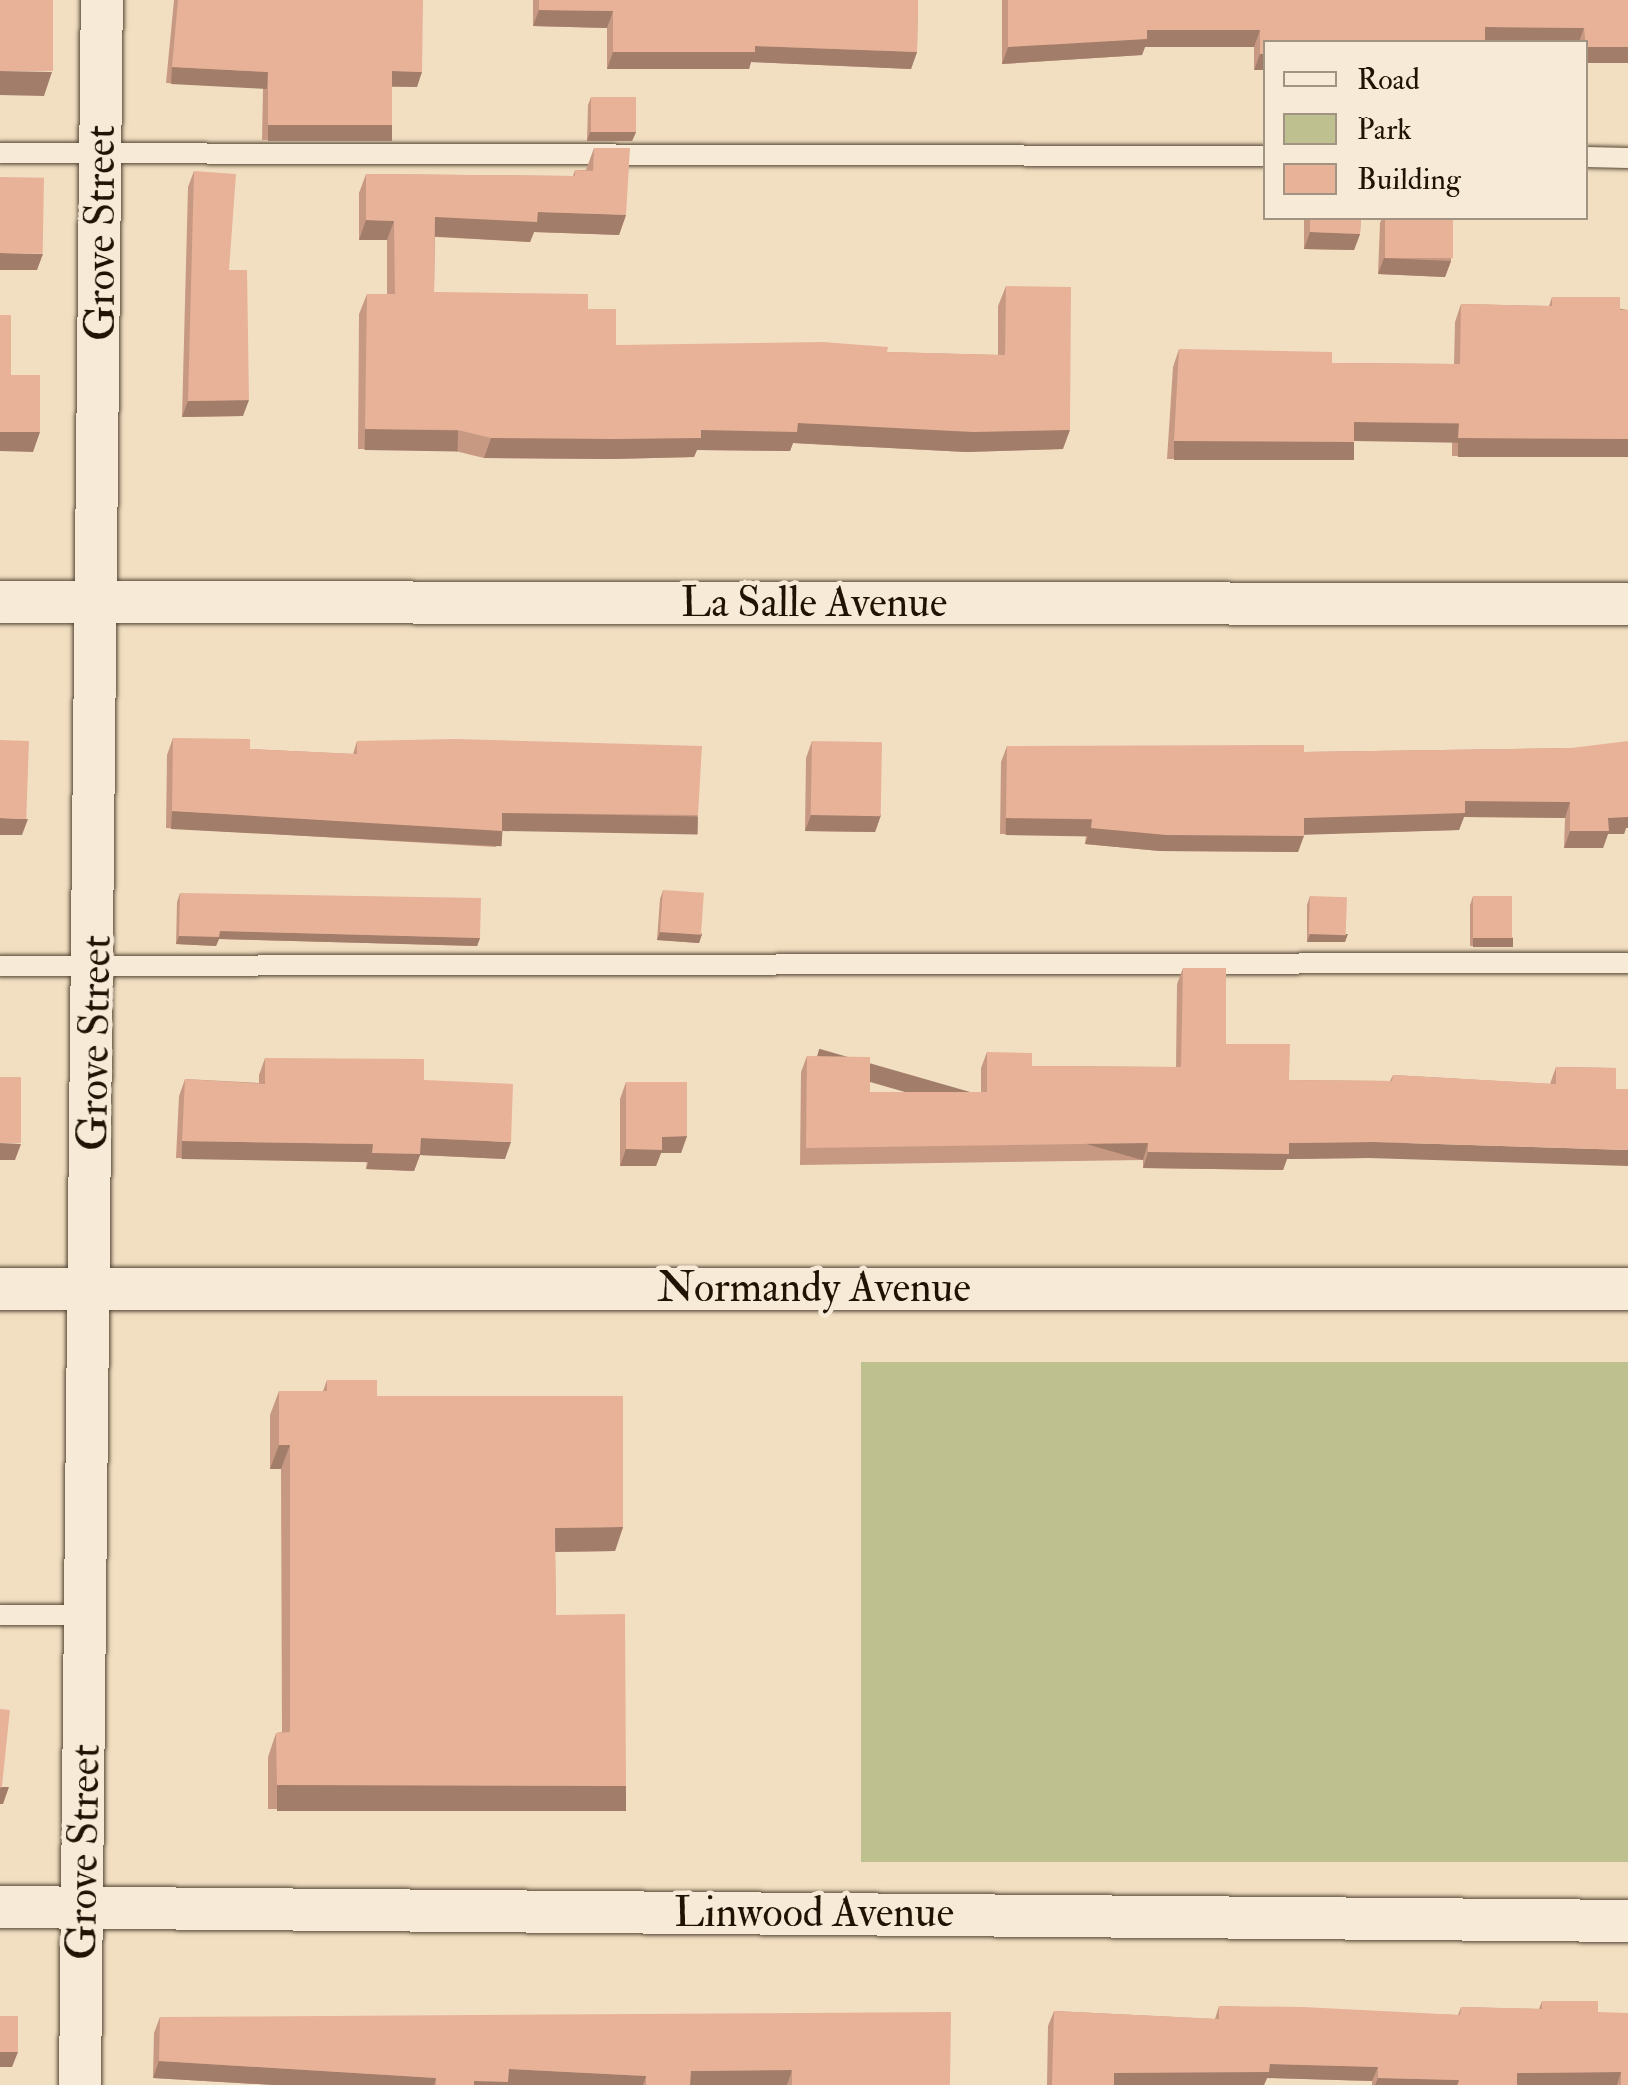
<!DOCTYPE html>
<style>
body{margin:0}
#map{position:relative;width:1628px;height:2085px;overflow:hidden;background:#f2dfc2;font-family:"IM FELL Double Pica",serif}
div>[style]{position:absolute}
.green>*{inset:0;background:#bfc090;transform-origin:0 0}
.roads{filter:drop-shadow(0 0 2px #554633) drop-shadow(0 0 2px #554633)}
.service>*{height:20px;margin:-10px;padding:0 10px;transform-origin:10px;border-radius:10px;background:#f7ead7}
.minor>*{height:42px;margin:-21px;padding:0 21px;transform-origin:21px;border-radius:21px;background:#f7ead7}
.wall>*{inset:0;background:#c79983}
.shaded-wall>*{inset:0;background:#a27d6a;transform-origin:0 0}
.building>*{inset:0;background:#e7b298;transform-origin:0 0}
span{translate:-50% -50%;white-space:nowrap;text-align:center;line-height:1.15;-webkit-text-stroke:9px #f7ead7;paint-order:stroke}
.street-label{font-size:42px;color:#211303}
.legend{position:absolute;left:1263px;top:40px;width:325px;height:180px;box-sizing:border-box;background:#f7ead7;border:2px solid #a19482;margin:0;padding:12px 18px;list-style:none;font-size:30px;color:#211303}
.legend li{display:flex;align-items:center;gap:20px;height:50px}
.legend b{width:50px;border:2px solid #a19482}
</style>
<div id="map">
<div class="green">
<i style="left:861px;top:1362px;width:767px;height:500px"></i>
</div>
<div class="roads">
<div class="service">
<i style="left:0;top:153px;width:1266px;rotate:0.14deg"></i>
<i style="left:1586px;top:157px;width:42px;rotate:1.4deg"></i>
<i style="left:0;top:966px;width:1628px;rotate:-0.11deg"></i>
<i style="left:0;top:1615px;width:87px"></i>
</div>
<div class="minor">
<i style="left:0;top:602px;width:1628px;rotate:0.07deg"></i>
<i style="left:0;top:1289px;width:1628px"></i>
<i style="left:0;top:1907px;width:1628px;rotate:0.49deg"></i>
<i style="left:80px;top:2085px;width:2085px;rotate:-89.4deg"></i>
</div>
</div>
<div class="wall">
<i style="clip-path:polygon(174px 0,423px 0,417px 87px,392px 87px,386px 140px,262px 140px,263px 88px,166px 83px)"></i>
<i style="clip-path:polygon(533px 0,918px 0,917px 52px,911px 69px,751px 62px,749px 69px,607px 69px,607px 28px,533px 26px)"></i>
<i style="clip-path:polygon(1002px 0,1628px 0,1628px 63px,1586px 63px,1586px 42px,1266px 42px,1254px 70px,1254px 47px,1145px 47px,1142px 55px,1002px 64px)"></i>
<i style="clip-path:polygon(591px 97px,636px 132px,632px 141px,587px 141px,588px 105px)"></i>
<i style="clip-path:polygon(594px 148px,626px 215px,619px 235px,534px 232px,530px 242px,435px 237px,434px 292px,588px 309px,616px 345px,998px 355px,998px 306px,1006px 286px,1063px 449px,966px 452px,793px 443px,790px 451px,697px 450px,694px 457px,608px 459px,484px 458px,451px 450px,358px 449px,359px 314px,367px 294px,387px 294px,387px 240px,359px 240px,359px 193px,366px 174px,573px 176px,575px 170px,586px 170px)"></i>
<i style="clip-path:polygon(194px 171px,243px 416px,182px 417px,188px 187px)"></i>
<i style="clip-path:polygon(1304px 218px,1361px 218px,1360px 234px,1354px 250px,1304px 249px)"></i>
<i style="clip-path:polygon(1382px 218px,1453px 218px,1451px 261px,1445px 277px,1378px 274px,1380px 223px)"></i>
<i style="clip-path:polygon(1552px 297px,1628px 310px,1628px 457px,1452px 456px,1452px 441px,1354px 440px,1347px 460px,1167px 459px,1173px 367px,1179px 349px,1332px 363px,1454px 364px,1455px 322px,1461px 304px,1549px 306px)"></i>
<i style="clip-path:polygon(173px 738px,250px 749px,353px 754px,357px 741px,698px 815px,692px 831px,502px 830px,496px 847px,166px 828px,167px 755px)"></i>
<i style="clip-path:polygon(812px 741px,881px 815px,875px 832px,805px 831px,806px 758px)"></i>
<i style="clip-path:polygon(1007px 746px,1304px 752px,1571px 748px,1626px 828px,1624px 834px,1608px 834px,1603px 848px,1564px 848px,1565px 818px,1464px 817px,1459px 830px,1304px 834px,1298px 852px,1160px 851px,1085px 844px,1086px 835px,1000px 834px,1001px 762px)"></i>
<i style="clip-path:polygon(663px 890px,702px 934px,699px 943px,657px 940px,660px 899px)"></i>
<i style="clip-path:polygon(180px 893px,480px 938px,477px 946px,219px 939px,216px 946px,176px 944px,177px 902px)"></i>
<i style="clip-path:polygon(1310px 896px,1345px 942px,1307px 942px,1307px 905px)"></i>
<i style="clip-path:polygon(1473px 896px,1513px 938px,1510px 946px,1470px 946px,1470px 905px)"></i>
<i style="clip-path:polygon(1183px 968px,1226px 1044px,1289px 1080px,1390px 1081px,1393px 1075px,1550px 1084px,1556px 1067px,1616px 1068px,1368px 1158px,1287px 1159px,1283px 1170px,1143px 1168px,1143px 1160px,800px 1165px,801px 1072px,807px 1056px,870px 1092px,981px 1092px,981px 1068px,987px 1052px,1032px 1066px,1176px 1067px,1177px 984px)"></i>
<i style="clip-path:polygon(265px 1058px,424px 1080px,505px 1159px,420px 1155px,414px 1171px,366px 1169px,367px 1160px,176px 1158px,179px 1096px,185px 1079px,259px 1083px,259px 1075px)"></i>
<i style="clip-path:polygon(626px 1082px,687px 1136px,681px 1153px,661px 1153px,656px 1166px,620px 1166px,620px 1099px)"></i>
<i style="clip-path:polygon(327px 1380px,377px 1396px,623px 1527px,615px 1551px,555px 1552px,556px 1615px,617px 1810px,268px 1809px,268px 1757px,276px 1733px,282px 1732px,281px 1469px,270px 1469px,270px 1415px,279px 1391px,323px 1391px)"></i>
<i style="clip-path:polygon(1542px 2001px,1598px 2012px,1628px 2085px,1372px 2085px,1372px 2081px,1267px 2078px,1264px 2085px,1047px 2085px,1048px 2026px,1054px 2011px,1215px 2019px,1219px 2006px,1458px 2015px,1461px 2007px,1539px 2009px)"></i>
<i style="clip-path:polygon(160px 2017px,950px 2085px,274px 2085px,153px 2078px,154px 2033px)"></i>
</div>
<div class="shaded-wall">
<i style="clip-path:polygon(539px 10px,613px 11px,607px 28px,533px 26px)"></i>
<i style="clip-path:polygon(1485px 27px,1584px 28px,1579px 42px,1480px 42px)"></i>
<i style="clip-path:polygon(1147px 30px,1260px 30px,1254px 47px,1145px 47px,1142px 55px,1002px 64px,1008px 47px)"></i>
<i style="clip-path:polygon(755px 46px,917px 52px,911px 69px,751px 62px,749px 69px,607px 69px,613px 52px)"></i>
<i style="left:1586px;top:47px;width:42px;height:16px"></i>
<i style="clip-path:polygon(1260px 54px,1266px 54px,1266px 70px,1254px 70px)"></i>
<i style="left:172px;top:67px;width:96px;height:17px;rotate:3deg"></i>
<i style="clip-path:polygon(0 71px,52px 72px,44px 96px,0 95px)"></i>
<i style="clip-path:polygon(392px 71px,422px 72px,417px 87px,387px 86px)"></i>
<i style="left:268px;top:125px;width:124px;height:16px"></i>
<i style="clip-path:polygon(590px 132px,636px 132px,632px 141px,587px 141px)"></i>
<i style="clip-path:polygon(538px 212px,626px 215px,619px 235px,534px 232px,530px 242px,428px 236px,435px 217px)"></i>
<i style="clip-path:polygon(366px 220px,394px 221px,387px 240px,359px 240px)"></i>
<i style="clip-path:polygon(1310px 232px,1360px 234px,1354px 250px,1304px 249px)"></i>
<i style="clip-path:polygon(0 253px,43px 254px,37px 270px,0 270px)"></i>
<i style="clip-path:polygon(1384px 258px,1451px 261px,1445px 277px,1378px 274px)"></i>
<i style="clip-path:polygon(249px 400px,243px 416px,182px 417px,188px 401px)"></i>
<i style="left:1354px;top:422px;width:105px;height:19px;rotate:1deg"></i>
<i style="clip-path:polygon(798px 423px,1070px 430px,1063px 449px,966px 452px,793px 443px,790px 451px,697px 450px,694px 457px,608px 459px,484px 458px,491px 438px,701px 430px)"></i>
<i style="left:365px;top:429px;width:93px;height:21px;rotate:1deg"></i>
<i style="clip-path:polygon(0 432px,40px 432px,33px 452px,0 451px)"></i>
<i style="left:1458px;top:438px;width:170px;height:19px"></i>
<i style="left:1174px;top:441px;width:180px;height:19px"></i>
<i style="clip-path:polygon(1465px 801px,1570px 802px,1565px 818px,1464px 817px,1459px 830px,1298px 835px,1304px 818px)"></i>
<i style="left:172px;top:811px;width:331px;height:18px;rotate:3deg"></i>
<i style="left:502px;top:813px;width:196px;height:18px;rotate:1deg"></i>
<i style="clip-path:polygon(811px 815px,881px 815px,875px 832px,805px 831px)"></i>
<i style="clip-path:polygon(1628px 816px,1628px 828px,1626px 828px,1624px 834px,1608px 834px,1603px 848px,1564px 848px,1570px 831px,1608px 818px)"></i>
<i style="clip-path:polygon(0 818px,28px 819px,22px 835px,0 835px)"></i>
<i style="left:1006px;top:818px;width:86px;height:17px;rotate:1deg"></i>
<i style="clip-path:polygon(1091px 828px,1304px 836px,1298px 852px,1160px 851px,1085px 844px)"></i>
<i style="clip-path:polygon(220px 931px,480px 938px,477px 946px,219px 939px,216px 946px,176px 944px,179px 936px)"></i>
<i style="clip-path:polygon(660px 932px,702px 934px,699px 943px,657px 940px)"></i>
<i style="clip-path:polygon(1310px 934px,1348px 934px,1345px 942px,1307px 942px)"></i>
<i style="left:1473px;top:938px;width:40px;height:9px"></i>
<i style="clip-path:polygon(687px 1136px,681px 1153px,661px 1153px,656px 1166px,620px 1166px,626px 1149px,662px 1137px)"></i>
<i style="clip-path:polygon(421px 1138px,511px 1142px,505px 1159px,420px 1155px,414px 1171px,366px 1169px,372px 1153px)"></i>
<i style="left:182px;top:1141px;width:191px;height:18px;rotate:1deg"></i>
<i style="clip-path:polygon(1374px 1142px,1628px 1150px,1628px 1166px,1368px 1158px,1287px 1159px,1283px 1170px,1143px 1168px,1148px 1152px,1289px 1143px)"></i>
<i style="clip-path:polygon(0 1143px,21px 1144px,15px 1160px,0 1160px)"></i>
<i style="left:1148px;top:1143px;width:18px;height:342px;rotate:106deg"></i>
<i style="clip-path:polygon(279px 1445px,290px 1445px,281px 1469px,270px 1469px)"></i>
<i style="clip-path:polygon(623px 1527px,615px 1551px,547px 1552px,555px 1528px)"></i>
<i style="left:277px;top:1785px;width:349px;height:26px"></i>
<i style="clip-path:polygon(0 1787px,9px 1787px,3px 1804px,0 1804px)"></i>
<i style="clip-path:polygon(0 2052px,18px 2052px,12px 2067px,0 2067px)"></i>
<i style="clip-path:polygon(159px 2061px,436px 2078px,434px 2085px,274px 2085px,153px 2078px)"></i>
<i style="clip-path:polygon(1270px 2064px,1378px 2067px,1372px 2081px,1267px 2078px,1264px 2085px,1109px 2085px,1114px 2073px)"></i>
<i style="clip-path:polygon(509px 2069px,646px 2076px,643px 2085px,472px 2085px,474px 2081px)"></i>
<i style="clip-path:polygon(792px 2070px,787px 2085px,685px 2085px,691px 2071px)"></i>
<i style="clip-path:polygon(1621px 2072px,1617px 2085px,1513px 2085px,1517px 2073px)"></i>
<i style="clip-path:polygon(1378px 2078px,1459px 2080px,1457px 2085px,1375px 2085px)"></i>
</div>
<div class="building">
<i style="left:0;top:0;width:53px;height:71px"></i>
<i style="clip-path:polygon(178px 0,423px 0,422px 72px,392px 71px,392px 125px,268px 125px,268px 72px,172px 67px)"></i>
<i style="clip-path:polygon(539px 0,918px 0,917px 52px,755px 46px,755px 52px,613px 52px,613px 11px,539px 10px)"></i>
<i style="clip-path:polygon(1008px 0,1628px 0,1628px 47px,1586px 47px,1584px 28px,1485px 27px,1485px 42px,1266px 42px,1266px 54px,1260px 54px,1260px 30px,1147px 30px,1147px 39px,1008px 47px)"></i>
<i style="left:591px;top:97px;width:45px;height:35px"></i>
<i style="clip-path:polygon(594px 148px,630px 148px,626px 215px,538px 212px,537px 222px,435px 217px,434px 292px,588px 294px,588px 309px,616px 309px,616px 345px,823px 342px,888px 347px,887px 352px,1005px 355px,1006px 286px,1071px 287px,1070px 430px,973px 432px,798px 423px,797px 432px,701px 430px,701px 438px,616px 439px,491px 438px,458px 430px,365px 429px,367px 294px,395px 294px,394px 221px,366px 220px,366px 174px,575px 176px,575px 170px,593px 171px)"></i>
<i style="clip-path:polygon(194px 171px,236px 174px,229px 270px,247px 270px,249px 400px,188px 401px)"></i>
<i style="left:0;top:177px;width:44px;height:76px;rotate:1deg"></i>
<i style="clip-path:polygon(1310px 218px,1361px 218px,1360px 234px,1310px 232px)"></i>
<i style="left:1385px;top:218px;width:68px;height:40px"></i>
<i style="clip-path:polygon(1552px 297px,1620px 297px,1620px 310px,1628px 310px,1628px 439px,1458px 438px,1459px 423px,1354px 422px,1354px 442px,1174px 441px,1179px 349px,1332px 352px,1332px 363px,1460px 364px,1461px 304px,1552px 306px)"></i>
<i style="clip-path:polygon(0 315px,11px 315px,11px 375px,40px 375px,40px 432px,0 432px)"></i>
<i style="clip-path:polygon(173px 738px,250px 739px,250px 749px,357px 754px,357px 741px,455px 739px,702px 746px,698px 815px,502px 813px,502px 831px,172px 811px)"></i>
<i style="left:0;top:740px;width:29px;height:78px;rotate:2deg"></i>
<i style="left:812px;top:741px;width:70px;height:74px;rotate:1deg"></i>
<i style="clip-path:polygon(1628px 741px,1628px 817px,1608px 818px,1609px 831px,1570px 831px,1570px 802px,1465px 801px,1465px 813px,1304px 818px,1304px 836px,1166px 835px,1091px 828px,1092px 819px,1006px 818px,1007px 746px,1304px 745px,1304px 752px,1571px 748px)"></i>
<i style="left:663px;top:890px;width:41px;height:42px;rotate:4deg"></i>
<i style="clip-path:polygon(180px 893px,481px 898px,480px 938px,220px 931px,219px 937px,179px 936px)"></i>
<i style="left:1310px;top:896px;width:37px;height:38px;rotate:2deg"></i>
<i style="left:1473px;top:896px;width:39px;height:42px"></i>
<i style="clip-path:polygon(1183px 968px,1226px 968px,1226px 1044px,1290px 1044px,1289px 1080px,1392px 1081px,1393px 1075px,1556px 1084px,1556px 1067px,1616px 1068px,1616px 1089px,1628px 1089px,1628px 1150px,1374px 1142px,1289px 1143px,1289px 1154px,1148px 1152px,1148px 1143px,806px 1148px,807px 1056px,870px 1057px,870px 1092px,987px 1092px,987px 1052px,1032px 1053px,1032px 1066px,1181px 1067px)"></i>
<i style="clip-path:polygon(265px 1058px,424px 1059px,424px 1080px,513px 1084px,511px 1142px,421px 1138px,420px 1154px,372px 1153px,373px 1144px,182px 1141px,185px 1079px,265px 1084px)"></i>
<i style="left:0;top:1077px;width:21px;height:66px"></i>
<i style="clip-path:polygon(626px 1082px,687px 1082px,687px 1136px,662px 1137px,662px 1150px,626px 1149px)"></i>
<i style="clip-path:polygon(327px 1380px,377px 1380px,377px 1396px,623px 1396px,623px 1527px,555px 1528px,556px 1615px,625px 1614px,626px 1786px,277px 1785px,276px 1733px,290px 1732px,290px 1445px,279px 1445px,279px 1391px,327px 1391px)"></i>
<i style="left:0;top:1709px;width:10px;height:78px;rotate:6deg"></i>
<i style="clip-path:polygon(1542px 2001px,1598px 2001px,1598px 2012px,1628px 2013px,1628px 2085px,1621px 2085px,1621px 2072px,1517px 2073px,1517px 2085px,1458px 2085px,1459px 2080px,1378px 2078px,1378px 2067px,1270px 2064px,1269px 2072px,1114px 2073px,1114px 2085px,1052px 2085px,1054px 2011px,1219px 2019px,1219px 2006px,1303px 2007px,1460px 2015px,1461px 2007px,1542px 2009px)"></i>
<i style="clip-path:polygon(951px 2012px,950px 2085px,792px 2085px,792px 2070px,691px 2071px,690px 2085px,646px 2085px,646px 2076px,509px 2069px,508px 2082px,474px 2081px,474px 2085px,436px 2085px,436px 2078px,159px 2061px,160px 2017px)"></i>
<i style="clip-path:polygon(0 2016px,18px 2016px,18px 2052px,0 2052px,0 2068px)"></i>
</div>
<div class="street-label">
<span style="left:101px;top:233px;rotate:-90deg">Grove Street</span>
<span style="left:814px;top:603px">La Salle Avenue</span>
<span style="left:95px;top:1043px;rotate:-89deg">Grove Street</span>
<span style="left:814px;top:1288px">Normandy Avenue</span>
<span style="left:84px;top:1852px;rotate:-89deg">Grove Street</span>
<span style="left:814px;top:1913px">Linwood Avenue</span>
</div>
<ul class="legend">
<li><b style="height:12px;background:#f7ead7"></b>Road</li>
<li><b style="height:28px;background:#bfc090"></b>Park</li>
<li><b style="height:28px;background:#e7b298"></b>Building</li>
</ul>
</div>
